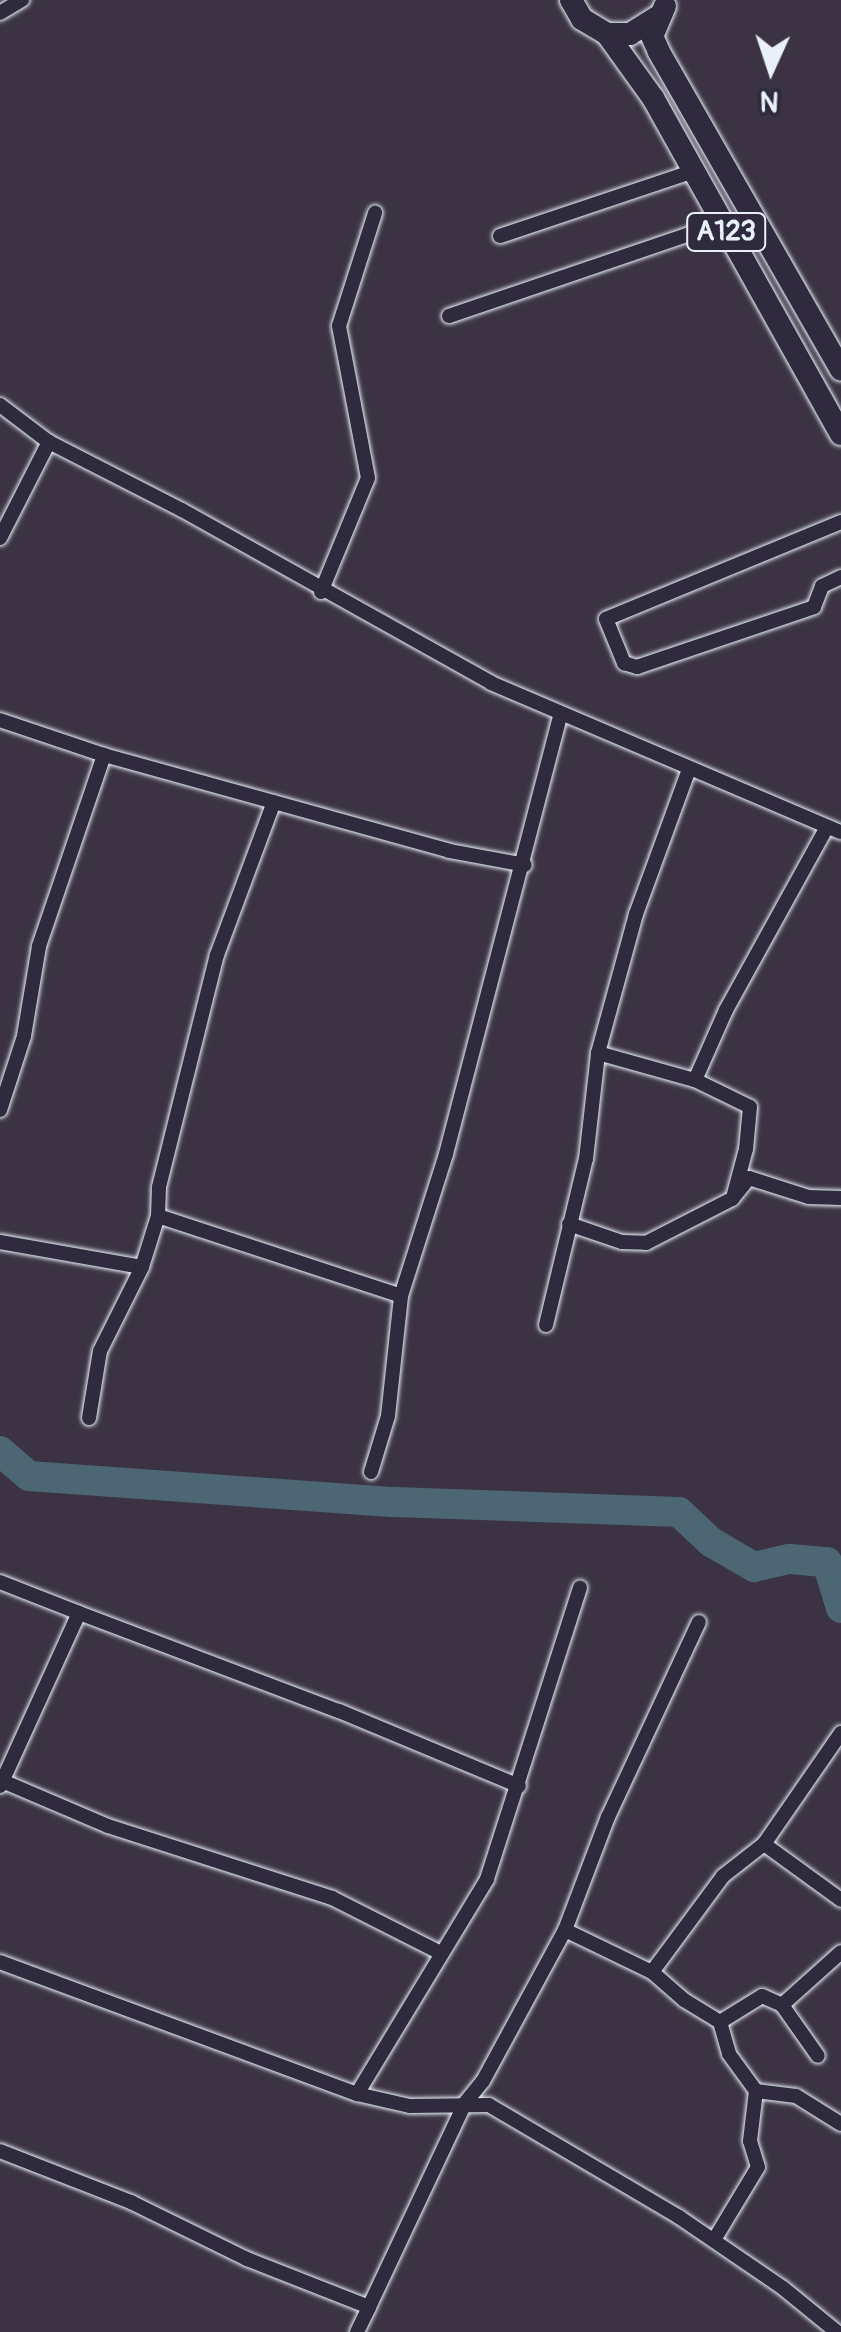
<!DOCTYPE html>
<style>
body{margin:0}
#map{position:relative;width:841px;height:2332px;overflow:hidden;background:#3b3343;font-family:Pangolin,sans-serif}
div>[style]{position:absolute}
.river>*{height:30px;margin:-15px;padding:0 15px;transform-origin:15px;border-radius:15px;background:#4c6674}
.roads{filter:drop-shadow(0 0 2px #e8f1f8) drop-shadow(0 0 2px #e8f1f8)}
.minor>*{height:14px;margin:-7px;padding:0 7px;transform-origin:7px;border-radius:7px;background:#2f2a3d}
.trunk>*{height:22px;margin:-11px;padding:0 11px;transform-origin:11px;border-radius:11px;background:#2f2a3d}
span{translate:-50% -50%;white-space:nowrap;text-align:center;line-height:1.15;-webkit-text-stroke:8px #2f2a3d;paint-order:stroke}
.shield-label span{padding:2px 8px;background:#2f2a3d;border:2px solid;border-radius:8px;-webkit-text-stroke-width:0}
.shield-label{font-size:28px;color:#e8f1f8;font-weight:700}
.north{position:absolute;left:721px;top:20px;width:100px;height:100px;-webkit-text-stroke:8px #2f2a3d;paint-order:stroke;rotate:183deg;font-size:28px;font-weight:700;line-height:40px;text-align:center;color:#e8f1f8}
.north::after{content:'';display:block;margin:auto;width:35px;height:45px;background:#e8f1f8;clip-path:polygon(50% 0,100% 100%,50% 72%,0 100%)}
</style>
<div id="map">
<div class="river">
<i style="left:0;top:1451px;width:38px;rotate:41deg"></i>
<i style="left:29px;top:1476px;width:366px;rotate:4.1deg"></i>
<i style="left:394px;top:1502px;width:285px;rotate:2deg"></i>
<i style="left:679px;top:1512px;width:44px;rotate:43.2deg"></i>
<i style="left:711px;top:1542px;width:50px;rotate:30.2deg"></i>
<i style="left:754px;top:1567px;width:37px;rotate:-13deg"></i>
<i style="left:790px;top:1559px;width:37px;rotate:5deg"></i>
<i style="left:827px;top:1562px;width:48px;rotate:73.1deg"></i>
</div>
<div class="roads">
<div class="minor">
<i style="left:0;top:13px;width:26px;rotate:-31deg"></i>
<i style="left:500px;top:236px;width:201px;rotate:-18.5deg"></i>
<i style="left:449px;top:316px;width:288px;rotate:-18.8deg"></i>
<i style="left:0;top:405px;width:61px;rotate:37.1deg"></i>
<i style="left:49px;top:442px;width:149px;rotate:27.1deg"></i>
<i style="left:182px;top:510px;width:354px;rotate:29.2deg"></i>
<i style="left:491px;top:683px;width:380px;rotate:23.1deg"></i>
<i style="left:841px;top:522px;width:254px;rotate:157.6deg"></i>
<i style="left:606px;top:619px;width:48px;rotate:67.8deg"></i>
<i style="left:624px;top:663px;width:14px;rotate:17deg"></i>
<i style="left:637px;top:667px;width:187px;rotate:-18.7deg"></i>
<i style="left:814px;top:607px;width:22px;rotate:-69deg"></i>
<i style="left:822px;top:586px;width:21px;rotate:-25deg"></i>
<i style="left:0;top:538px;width:108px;rotate:-63deg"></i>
<i style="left:321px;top:592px;width:123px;rotate:-67.6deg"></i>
<i style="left:368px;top:478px;width:155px;rotate:-100.8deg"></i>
<i style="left:339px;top:326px;width:119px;rotate:-72.3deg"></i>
<i style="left:0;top:720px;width:110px;rotate:18.6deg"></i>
<i style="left:104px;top:755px;width:358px;rotate:15.5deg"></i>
<i style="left:449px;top:851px;width:77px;rotate:10.4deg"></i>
<i style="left:598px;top:1053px;width:101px;rotate:15.6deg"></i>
<i style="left:695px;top:1080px;width:61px;rotate:26.1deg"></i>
<i style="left:750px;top:1107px;width:42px;rotate:95.4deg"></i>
<i style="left:746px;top:1149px;width:47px;rotate:104.9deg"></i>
<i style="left:695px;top:1080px;width:77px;rotate:-66.1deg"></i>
<i style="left:726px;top:1010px;width:209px;rotate:-61.1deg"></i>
<i style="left:0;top:1110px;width:78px;rotate:-72deg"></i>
<i style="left:24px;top:1036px;width:91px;rotate:-80.5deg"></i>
<i style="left:39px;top:946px;width:202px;rotate:-71.2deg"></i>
<i style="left:158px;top:1216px;width:256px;rotate:18.2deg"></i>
<i style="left:569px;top:1224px;width:56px;rotate:18.8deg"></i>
<i style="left:622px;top:1242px;width:24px;rotate:2deg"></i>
<i style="left:646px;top:1243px;width:97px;rotate:-27.1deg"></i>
<i style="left:732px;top:1199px;width:27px;rotate:-51deg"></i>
<i style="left:749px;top:1178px;width:63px;rotate:17.6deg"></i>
<i style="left:809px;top:1197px;width:32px;rotate:2deg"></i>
<i style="left:0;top:1242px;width:144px;rotate:10deg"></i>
<i style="left:546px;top:1325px;width:171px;rotate:-76.5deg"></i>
<i style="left:586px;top:1159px;width:107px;rotate:-83.5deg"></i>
<i style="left:598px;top:1053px;width:144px;rotate:-74.7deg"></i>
<i style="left:636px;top:914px;width:154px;rotate:-69.9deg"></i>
<i style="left:89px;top:1418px;width:68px;rotate:-80.7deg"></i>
<i style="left:100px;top:1351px;width:94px;rotate:-63.4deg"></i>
<i style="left:142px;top:1267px;width:53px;rotate:-72.6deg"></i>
<i style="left:158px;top:1216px;width:29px;rotate:-88deg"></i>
<i style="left:159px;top:1187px;width:239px;rotate:-76deg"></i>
<i style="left:217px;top:955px;width:163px;rotate:-69.6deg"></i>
<i style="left:371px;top:1472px;width:59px;rotate:-73.1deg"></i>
<i style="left:388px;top:1416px;width:121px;rotate:-83.8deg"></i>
<i style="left:401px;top:1296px;width:149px;rotate:-72.4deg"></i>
<i style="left:446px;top:1154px;width:455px;rotate:-75.4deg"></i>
<i style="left:0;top:1582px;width:85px;rotate:21.4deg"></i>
<i style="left:79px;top:1613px;width:190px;rotate:114.5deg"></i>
<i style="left:79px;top:1613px;width:278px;rotate:20.7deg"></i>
<i style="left:339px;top:1711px;width:195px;rotate:22.6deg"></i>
<i style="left:0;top:1780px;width:117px;rotate:23.1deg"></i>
<i style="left:108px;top:1826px;width:235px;rotate:17.8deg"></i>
<i style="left:332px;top:1898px;width:122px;rotate:26.8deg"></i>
<i style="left:764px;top:1844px;width:95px;rotate:36deg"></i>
<i style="left:565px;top:1930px;width:97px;rotate:25.8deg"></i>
<i style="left:652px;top:1972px;width:43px;rotate:41.2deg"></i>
<i style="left:684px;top:2000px;width:42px;rotate:31.4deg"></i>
<i style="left:720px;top:2022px;width:33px;rotate:74deg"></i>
<i style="left:729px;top:2054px;width:46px;rotate:53.9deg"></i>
<i style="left:756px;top:2091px;width:40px;rotate:7.1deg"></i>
<i style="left:796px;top:2096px;width:53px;rotate:31.9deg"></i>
<i style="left:0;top:1962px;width:381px;rotate:20.3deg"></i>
<i style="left:357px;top:2094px;width:54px;rotate:12.8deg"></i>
<i style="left:410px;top:2106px;width:79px;rotate:-0.7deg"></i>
<i style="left:489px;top:2105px;width:221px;rotate:30.5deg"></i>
<i style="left:679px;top:2217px;width:126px;rotate:34.3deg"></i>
<i style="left:783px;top:2288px;width:70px;rotate:39.2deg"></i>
<i style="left:652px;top:1972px;width:119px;rotate:-53.5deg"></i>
<i style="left:723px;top:1876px;width:52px;rotate:-38deg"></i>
<i style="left:764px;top:1844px;width:135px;rotate:-55.3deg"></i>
<i style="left:782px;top:2005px;width:79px;rotate:-41.9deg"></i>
<i style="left:720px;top:2022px;width:49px;rotate:-31.8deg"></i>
<i style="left:762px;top:1996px;width:22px;rotate:24deg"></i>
<i style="left:782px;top:2005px;width:62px;rotate:54.8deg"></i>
<i style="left:357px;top:2094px;width:251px;rotate:-58.8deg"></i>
<i style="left:487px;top:1879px;width:306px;rotate:-72.3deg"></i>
<i style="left:0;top:2151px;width:141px;rotate:21.3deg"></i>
<i style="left:131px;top:2202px;width:129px;rotate:26.2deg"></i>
<i style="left:247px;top:2259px;width:131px;rotate:21.5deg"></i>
<i style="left:369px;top:2307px;width:225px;rotate:-64.8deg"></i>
<i style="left:465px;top:2103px;width:28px;rotate:-51deg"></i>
<i style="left:483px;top:2081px;width:172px;rotate:-61.5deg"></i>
<i style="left:565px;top:1930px;width:121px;rotate:-69.2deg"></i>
<i style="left:608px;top:1817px;width:215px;rotate:-65deg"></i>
<i style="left:714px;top:2240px;width:85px;rotate:-58.9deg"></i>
<i style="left:758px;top:2167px;width:27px;rotate:-107deg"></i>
<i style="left:750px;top:2141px;width:50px;rotate:-83.2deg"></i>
<i style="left:357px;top:2332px;width:28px;rotate:-64deg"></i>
</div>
<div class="trunk">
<i style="left:571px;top:0;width:22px;rotate:60deg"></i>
<i style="left:582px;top:19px;width:29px;rotate:31deg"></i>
<i style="left:607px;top:34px;width:23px"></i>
<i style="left:630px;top:34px;width:34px;rotate:-32deg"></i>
<i style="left:665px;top:6px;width:33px;rotate:113deg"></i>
<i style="left:652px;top:36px;width:17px;rotate:66deg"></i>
<i style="left:659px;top:52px;width:366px;rotate:60.2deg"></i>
<i style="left:607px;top:34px;width:79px;rotate:54.3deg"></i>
<i style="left:653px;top:98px;width:385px;rotate:60.8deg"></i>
</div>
</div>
<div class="shield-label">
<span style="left:726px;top:232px">A123</span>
</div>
<div class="north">N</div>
</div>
